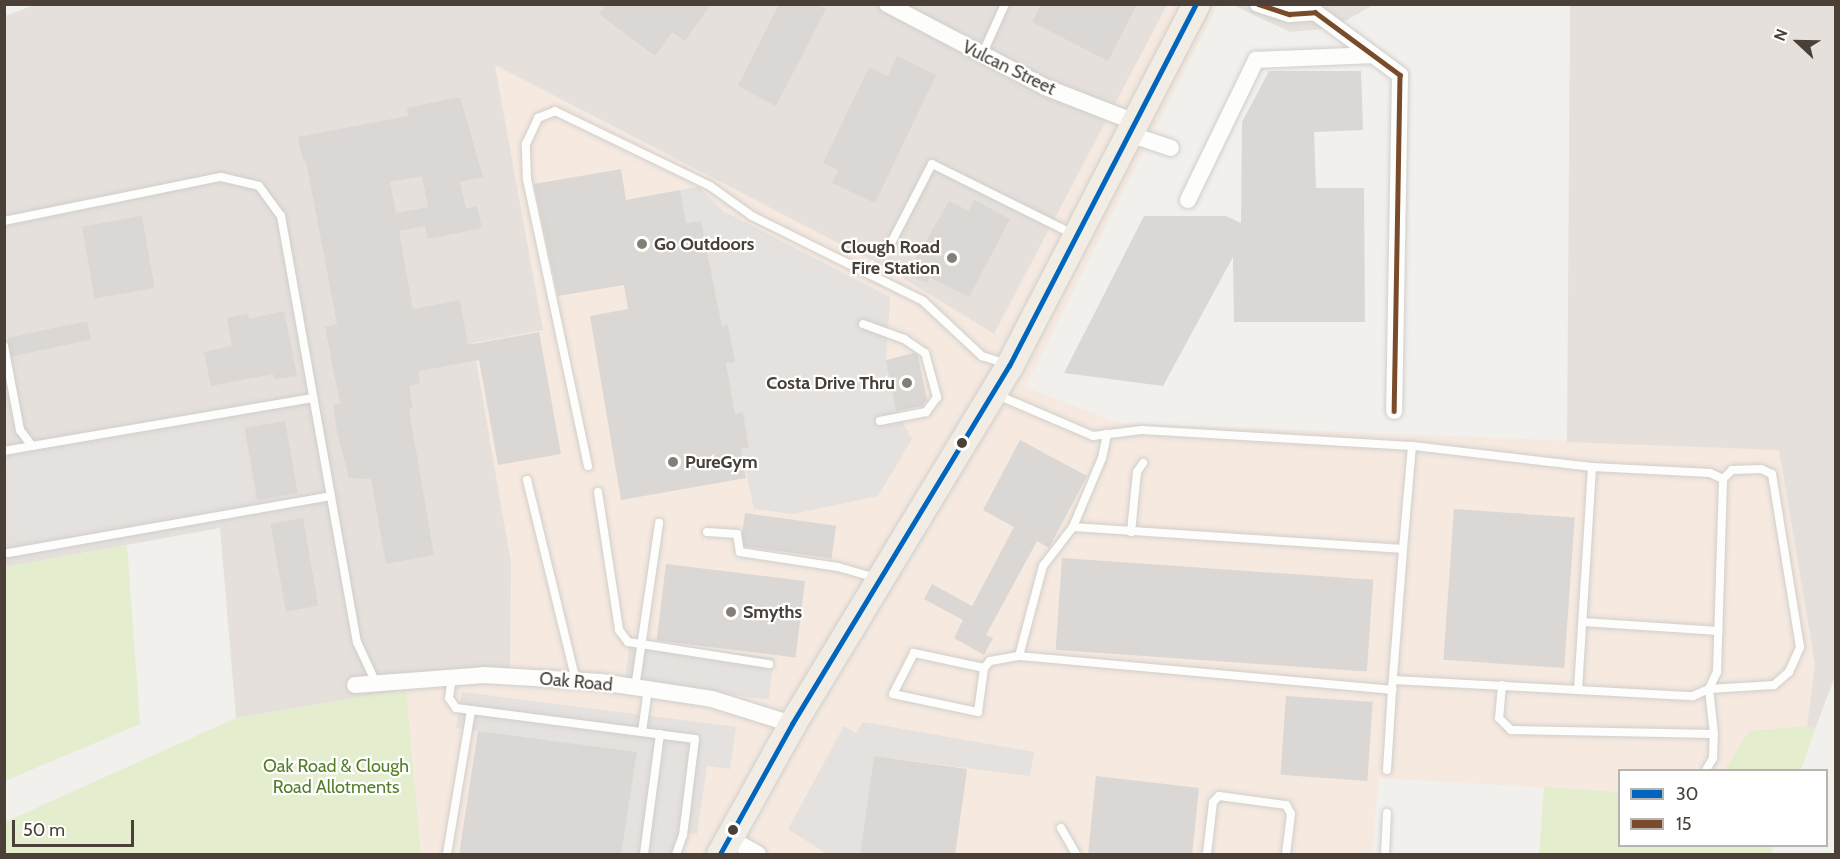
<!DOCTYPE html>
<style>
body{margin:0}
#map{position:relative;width:1840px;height:859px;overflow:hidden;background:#f2f0ed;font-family:Cabin,sans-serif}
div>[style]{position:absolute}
.commercial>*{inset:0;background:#f5e9e0}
.industrial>*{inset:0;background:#e5e0dc}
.green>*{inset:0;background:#e4edcd}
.parking>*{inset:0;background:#e4e1de;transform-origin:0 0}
.building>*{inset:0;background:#dad7d4;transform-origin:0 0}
.roads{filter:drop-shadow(0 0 2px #d0ceca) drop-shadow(0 0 2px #d0ceca)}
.service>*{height:8px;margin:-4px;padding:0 4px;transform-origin:4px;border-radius:4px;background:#fdfdfc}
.minor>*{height:16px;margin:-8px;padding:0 8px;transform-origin:8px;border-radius:8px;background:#fdfdfc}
.primary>*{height:27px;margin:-13.5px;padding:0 13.5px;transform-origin:13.5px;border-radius:13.5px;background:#f2ede4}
.bus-1>*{height:4.5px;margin:-2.25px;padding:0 2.25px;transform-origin:2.25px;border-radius:2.25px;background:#0065bd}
.bus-2>*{height:4.5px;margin:-2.25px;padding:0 2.25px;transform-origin:2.25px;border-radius:2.25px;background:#7a4b2a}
.dots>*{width:16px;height:16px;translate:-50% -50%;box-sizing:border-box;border:3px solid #fff;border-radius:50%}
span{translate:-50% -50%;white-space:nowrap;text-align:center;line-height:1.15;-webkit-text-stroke:4.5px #fff;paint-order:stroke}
.street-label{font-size:18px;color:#4a4038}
.poi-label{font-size:18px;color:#4a4038;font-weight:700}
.left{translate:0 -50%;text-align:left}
.right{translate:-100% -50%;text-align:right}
.park-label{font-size:18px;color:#557e28}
.frame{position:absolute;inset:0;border:6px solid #4a4038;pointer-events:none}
.legend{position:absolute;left:1618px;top:769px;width:210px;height:78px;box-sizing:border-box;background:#fff;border:2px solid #b7b3af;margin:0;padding:8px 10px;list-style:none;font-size:18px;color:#4a4038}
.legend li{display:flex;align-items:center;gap:12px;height:30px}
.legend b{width:30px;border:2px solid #b7b3af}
.north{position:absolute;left:1768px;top:12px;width:60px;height:60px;-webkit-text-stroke:4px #fff;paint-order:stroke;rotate:292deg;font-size:16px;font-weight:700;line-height:24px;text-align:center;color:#4a4038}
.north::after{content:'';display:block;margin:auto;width:21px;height:27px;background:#4a4038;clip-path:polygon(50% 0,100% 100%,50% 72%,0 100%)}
.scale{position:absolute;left:12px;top:820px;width:122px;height:27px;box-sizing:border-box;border:3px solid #4a4038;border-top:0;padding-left:8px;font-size:18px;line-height:21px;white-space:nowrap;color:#4a4038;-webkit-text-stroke:4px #fff;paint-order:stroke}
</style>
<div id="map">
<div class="commercial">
<i style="clip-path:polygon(1167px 4px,1218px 5px,1025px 387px,1118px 423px,1779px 449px,1815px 665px,1807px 726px,1749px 731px,1725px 770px,1620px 770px,1619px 792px,1379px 778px,1372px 854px,421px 854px,406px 689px,477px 679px,511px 562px,473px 343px,543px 330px,495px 65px,890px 270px,994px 334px)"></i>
</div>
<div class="industrial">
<i style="clip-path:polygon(37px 4px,1167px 5px,994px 334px,890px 270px,495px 65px,543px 330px,473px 343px,511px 562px,510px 681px,477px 679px,236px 718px,220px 528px,5px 567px,5px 16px)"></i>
<i style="clip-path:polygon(1233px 5px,1373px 5px,1333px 28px,1290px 32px)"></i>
<i style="clip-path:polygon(1570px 5px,1835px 5px,1836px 674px,1815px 729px,1807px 726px,1815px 665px,1779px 450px,1567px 442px)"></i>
</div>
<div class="green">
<i style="clip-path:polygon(127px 545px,140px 724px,5px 781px,5px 567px)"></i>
<i style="clip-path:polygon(406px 689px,421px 854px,5px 854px,5px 822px,236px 718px)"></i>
<i style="clip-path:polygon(1807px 726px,1815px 729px,1801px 770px,1725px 770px,1749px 731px)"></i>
<i style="clip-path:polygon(1544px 787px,1619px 792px,1620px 846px,1774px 846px,1771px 854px,1539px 854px)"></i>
</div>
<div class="parking">
<i style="clip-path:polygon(699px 187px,723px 211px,890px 297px,886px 360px,897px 413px,912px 439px,878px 496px,793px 514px,754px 509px,741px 449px,749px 447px,743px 413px,735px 414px,726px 363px,734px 361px,728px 326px,722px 326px,701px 221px,686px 223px,680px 190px)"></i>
<i style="left:241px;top:417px;width:104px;height:240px;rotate:81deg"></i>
<i style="left:630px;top:640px;width:145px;height:42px;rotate:7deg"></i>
<i style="clip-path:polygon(462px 692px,736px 727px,730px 769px,707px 766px,697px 834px,684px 833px,682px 854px,621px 854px,637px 752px,456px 728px)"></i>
<i style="clip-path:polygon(863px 722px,1034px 752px,1030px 776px,874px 756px,861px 854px,827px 854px,788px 829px,844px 726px,856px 733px)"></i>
</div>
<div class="building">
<i style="clip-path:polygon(606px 4px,711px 4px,685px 41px,672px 32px,655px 56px,599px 14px)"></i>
<i style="clip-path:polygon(779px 4px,817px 4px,826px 9px,776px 106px,738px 86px)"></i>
<i style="clip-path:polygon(1041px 4px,1137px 4px,1108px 61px,1032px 22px)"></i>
<i style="clip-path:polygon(897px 56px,936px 75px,875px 203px,832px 183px,838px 170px,823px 163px,869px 67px,888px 76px)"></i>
<i style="clip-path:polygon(1269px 71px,1361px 71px,1363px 130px,1314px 132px,1316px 188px,1364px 188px,1365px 322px,1234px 322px,1233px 257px,1163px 386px,1064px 373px,1144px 216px,1226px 216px,1241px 223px,1242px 122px)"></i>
<i style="clip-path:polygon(evenodd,460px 97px,483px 177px,460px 182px,466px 209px,477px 206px,482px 228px,428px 239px,425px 226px,399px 231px,413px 309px,460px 300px,468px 345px,539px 332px,561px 454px,498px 465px,479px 360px,418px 371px,420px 384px,409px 386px,413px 408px,409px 409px,434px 555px,386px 564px,371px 479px,349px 478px,337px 431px,333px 405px,340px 404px,325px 327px,337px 324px,306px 161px,303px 161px,298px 137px,408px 116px,407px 108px,460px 97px,422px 176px,428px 207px,396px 213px,390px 182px,422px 176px)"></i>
<i style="clip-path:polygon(621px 169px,626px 200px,680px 190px,686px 223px,701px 221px,722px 326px,728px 325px,735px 362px,726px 363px,735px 414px,743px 412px,749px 448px,741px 449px,746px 478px,621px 500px,590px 316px,628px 309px,624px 285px,558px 296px,534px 184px)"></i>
<i style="clip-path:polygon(974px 200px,1010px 219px,969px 297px,929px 277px,927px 283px,907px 274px,949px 201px,969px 211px)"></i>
<i style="left:142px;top:216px;width:73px;height:61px;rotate:80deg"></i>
<i style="clip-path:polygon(284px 311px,297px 376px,274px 379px,273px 374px,211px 386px,204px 352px,232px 346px,227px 318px,248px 314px,249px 319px)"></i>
<i style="left:87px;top:321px;width:19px;height:81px;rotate:78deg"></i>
<i style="clip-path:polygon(914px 353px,918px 356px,927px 400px,922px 406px,896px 411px,886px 360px)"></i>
<i style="left:285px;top:421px;width:73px;height:41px;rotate:80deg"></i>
<i style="clip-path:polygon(1020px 440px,1087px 476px,1049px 548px,1037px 541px,986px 635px,993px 638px,984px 655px,954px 638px,963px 620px,924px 599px,932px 584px,972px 606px,1014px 527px,983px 510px)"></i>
<i style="left:1454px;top:509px;width:121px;height:151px;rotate:4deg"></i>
<i style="left:745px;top:513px;width:92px;height:33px;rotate:8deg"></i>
<i style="left:303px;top:518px;width:89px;height:33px;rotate:80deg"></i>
<i style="left:1062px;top:558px;width:312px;height:92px;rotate:4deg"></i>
<i style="left:666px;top:564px;width:140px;height:77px;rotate:7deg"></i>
<i style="left:1286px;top:696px;width:87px;height:79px;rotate:4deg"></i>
<i style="clip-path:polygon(478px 731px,637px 752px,621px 855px,459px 855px)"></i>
<i style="left:874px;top:756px;width:94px;height:100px;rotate:8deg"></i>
<i style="clip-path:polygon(1096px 776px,1199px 788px,1192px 855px,1088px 855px)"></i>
</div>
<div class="roads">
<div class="service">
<i style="left:982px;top:55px;width:56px;rotate:-65.7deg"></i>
<i style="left:4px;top:221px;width:221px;rotate:-11.5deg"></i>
<i style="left:221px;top:177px;width:39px;rotate:13deg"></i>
<i style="left:259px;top:186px;width:37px;rotate:54deg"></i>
<i style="left:281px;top:216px;width:433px;rotate:79.9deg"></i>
<i style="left:357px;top:642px;width:45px;rotate:65.1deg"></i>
<i style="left:890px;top:245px;width:91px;rotate:-62.6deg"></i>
<i style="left:932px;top:164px;width:157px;rotate:26.4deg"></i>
<i style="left:863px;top:324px;width:44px;rotate:20.1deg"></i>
<i style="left:904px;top:339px;width:25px;rotate:34deg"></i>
<i style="left:925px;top:353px;width:46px;rotate:74.7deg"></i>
<i style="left:937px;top:397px;width:19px;rotate:126deg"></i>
<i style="left:926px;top:412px;width:47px;rotate:168.9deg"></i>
<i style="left:4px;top:346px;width:86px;rotate:79.2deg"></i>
<i style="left:20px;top:430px;width:20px;rotate:53deg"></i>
<i style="left:32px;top:446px;width:285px;rotate:-9.7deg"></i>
<i style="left:995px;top:394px;width:107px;rotate:23.2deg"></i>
<i style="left:1093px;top:436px;width:49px;rotate:-7deg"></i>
<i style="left:1142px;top:430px;width:270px;rotate:3.4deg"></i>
<i style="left:1412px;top:446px;width:103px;rotate:95deg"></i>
<i style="left:1403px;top:549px;width:331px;rotate:-176.2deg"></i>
<i style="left:4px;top:451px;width:28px;rotate:-10deg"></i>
<i style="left:588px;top:466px;width:292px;rotate:-102deg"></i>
<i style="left:527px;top:180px;width:36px;rotate:-92deg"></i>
<i style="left:526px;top:144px;width:29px;rotate:-65deg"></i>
<i style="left:538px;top:118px;width:18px;rotate:-22deg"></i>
<i style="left:555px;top:111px;width:172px;rotate:25.8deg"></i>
<i style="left:710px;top:186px;width:52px;rotate:35.5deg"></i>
<i style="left:752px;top:216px;width:191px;rotate:26.4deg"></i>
<i style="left:923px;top:301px;width:81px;rotate:43deg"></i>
<i style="left:982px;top:356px;width:25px;rotate:18deg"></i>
<i style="left:527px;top:480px;width:207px;rotate:76.3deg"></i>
<i style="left:598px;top:492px;width:140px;rotate:81.3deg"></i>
<i style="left:619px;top:630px;width:15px;rotate:53deg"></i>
<i style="left:628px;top:642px;width:143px;rotate:8.9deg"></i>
<i style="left:707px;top:532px;width:30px;rotate:4deg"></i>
<i style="left:737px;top:534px;width:18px;rotate:81deg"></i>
<i style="left:740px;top:552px;width:99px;rotate:8.7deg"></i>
<i style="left:838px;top:567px;width:40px;rotate:16deg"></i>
<i style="left:1131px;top:532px;width:60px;rotate:-84.3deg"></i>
<i style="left:1137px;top:472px;width:11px;rotate:-56deg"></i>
<i style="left:8px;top:553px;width:328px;rotate:-10deg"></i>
<i style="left:1583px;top:622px;width:136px;rotate:3.8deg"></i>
<i style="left:1019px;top:656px;width:93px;rotate:-75.1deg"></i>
<i style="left:1043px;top:566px;width:49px;rotate:-52.4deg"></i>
<i style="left:1073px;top:527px;width:75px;rotate:-67.2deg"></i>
<i style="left:1102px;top:458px;width:25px;rotate:-78deg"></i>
<i style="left:984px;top:668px;width:72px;rotate:-167.9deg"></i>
<i style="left:914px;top:653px;width:46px;rotate:117.1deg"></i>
<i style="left:893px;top:694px;width:87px;rotate:12deg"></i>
<i style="left:978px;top:712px;width:44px;rotate:-82.2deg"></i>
<i style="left:984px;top:668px;width:9px;rotate:-49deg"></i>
<i style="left:990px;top:661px;width:29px;rotate:-10deg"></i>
<i style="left:1019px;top:656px;width:375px;rotate:5.2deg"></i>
<i style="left:1392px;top:690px;width:141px;rotate:-85.5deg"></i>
<i style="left:452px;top:677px;width:21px;rotate:98deg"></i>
<i style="left:449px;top:698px;width:12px;rotate:55deg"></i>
<i style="left:456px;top:708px;width:241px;rotate:7.4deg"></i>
<i style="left:695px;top:739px;width:97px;rotate:97.1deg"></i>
<i style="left:683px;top:835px;width:20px;rotate:110deg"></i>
<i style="left:1393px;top:680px;width:300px;rotate:3.1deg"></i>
<i style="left:1693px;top:696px;width:17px;rotate:-24deg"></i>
<i style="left:1709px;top:689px;width:19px;rotate:-65deg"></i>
<i style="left:1717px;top:672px;width:193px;rotate:-88.2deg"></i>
<i style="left:1723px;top:479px;width:14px;rotate:-155deg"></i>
<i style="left:1710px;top:473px;width:118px;rotate:-177.1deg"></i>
<i style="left:1592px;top:467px;width:181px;rotate:-173.3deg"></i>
<i style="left:1502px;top:685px;width:33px;rotate:95deg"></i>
<i style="left:1499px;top:718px;width:17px;rotate:45deg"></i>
<i style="left:1511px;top:730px;width:203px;rotate:1.1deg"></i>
<i style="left:635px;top:688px;width:167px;rotate:-81.7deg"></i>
<i style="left:1709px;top:689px;width:65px;rotate:-3.5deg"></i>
<i style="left:1774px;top:685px;width:20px;rotate:-41deg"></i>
<i style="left:1789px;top:672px;width:27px;rotate:-66deg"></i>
<i style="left:1800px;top:647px;width:175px;rotate:-99.2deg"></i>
<i style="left:1772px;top:474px;width:12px;rotate:-156deg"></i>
<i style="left:1761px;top:469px;width:29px;rotate:178deg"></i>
<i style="left:1732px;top:470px;width:13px;rotate:135deg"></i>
<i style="left:1578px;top:690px;width:223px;rotate:-86.4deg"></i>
<i style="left:642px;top:732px;width:43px;rotate:-82.1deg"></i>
<i style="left:1387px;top:770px;width:80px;rotate:-86.4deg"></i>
<i style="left:1706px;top:770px;width:14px;rotate:-60deg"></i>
<i style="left:1713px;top:758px;width:24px;rotate:-88deg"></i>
<i style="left:1714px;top:734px;width:45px;rotate:-96.3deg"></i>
<i style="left:1061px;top:828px;width:30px;rotate:60deg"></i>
<i style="left:447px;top:854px;width:146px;rotate:-80.5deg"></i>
<i style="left:644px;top:854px;width:121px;rotate:-82.4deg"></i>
<i style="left:1207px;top:854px;width:52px;rotate:-83.4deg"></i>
<i style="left:1213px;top:802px;width:8px;rotate:-45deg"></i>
<i style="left:1219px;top:796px;width:68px;rotate:7.7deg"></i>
<i style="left:1286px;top:805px;width:10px;rotate:61deg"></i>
<i style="left:1291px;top:814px;width:40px;rotate:97.1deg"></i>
<i style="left:1385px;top:854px;width:41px;rotate:-87.2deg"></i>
</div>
<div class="minor">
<i style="left:887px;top:4px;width:178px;rotate:27.7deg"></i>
<i style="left:1045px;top:87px;width:97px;rotate:21.3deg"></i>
<i style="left:1258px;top:4px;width:33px;rotate:18deg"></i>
<i style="left:1289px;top:14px;width:26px;rotate:-4deg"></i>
<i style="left:1315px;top:12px;width:106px;rotate:36.5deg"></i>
<i style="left:1400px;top:75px;width:336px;rotate:91deg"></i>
<i style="left:1129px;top:134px;width:44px;rotate:18.4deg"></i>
<i style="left:1188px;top:200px;width:156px;rotate:-64.1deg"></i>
<i style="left:1256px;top:60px;width:117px;rotate:-2.4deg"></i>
<i style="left:355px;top:685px;width:129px;rotate:-4.4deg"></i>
<i style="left:484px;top:675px;width:117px;rotate:3.4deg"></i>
<i style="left:601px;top:682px;width:112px;rotate:8.7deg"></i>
<i style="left:712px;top:699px;width:84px;rotate:17.4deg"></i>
<i style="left:729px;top:838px;width:33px;rotate:29deg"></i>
</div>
<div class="primary">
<i style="left:720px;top:854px;width:149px;rotate:-61deg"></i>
<i style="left:792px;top:724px;width:419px;rotate:-58.8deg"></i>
<i style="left:1009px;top:366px;width:407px;rotate:-62.7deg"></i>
</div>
</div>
<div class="bus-1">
<i style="left:720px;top:854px;width:149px;rotate:-61deg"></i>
<i style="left:792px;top:724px;width:419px;rotate:-58.8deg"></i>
<i style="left:1009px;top:366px;width:407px;rotate:-62.7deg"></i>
</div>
<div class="bus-2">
<i style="left:1258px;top:4px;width:33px;rotate:18deg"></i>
<i style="left:1289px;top:14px;width:26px;rotate:-4deg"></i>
<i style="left:1315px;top:12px;width:106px;rotate:36.5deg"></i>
<i style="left:1400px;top:75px;width:336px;rotate:91deg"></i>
</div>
<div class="dots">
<i style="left:642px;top:244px;background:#857e77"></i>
<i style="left:952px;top:258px;background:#857e77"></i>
<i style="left:907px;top:383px;background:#857e77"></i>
<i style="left:962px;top:443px;background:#4a4038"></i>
<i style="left:673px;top:462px;background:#857e77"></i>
<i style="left:731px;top:612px;background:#857e77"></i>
<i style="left:733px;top:830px;background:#4a4038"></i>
</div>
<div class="street-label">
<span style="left:1009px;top:68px;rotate:26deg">Vulcan Street</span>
<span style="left:576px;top:682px;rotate:5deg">Oak Road</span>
</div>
<div class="poi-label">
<span class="left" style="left:654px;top:244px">Go Outdoors</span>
<span class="right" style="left:940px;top:258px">Clough Road<br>Fire Station</span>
<span class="right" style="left:895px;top:383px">Costa Drive Thru</span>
<span class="left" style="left:685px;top:462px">PureGym</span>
<span class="left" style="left:743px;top:612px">Smyths</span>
</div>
<div class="park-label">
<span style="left:336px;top:777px">Oak Road &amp; Clough<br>Road Allotments</span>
</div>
<div class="frame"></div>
<ul class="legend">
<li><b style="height:8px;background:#0065bd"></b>30</li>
<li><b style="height:8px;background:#7a4b2a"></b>15</li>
</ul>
<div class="north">N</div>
<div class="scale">50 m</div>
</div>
